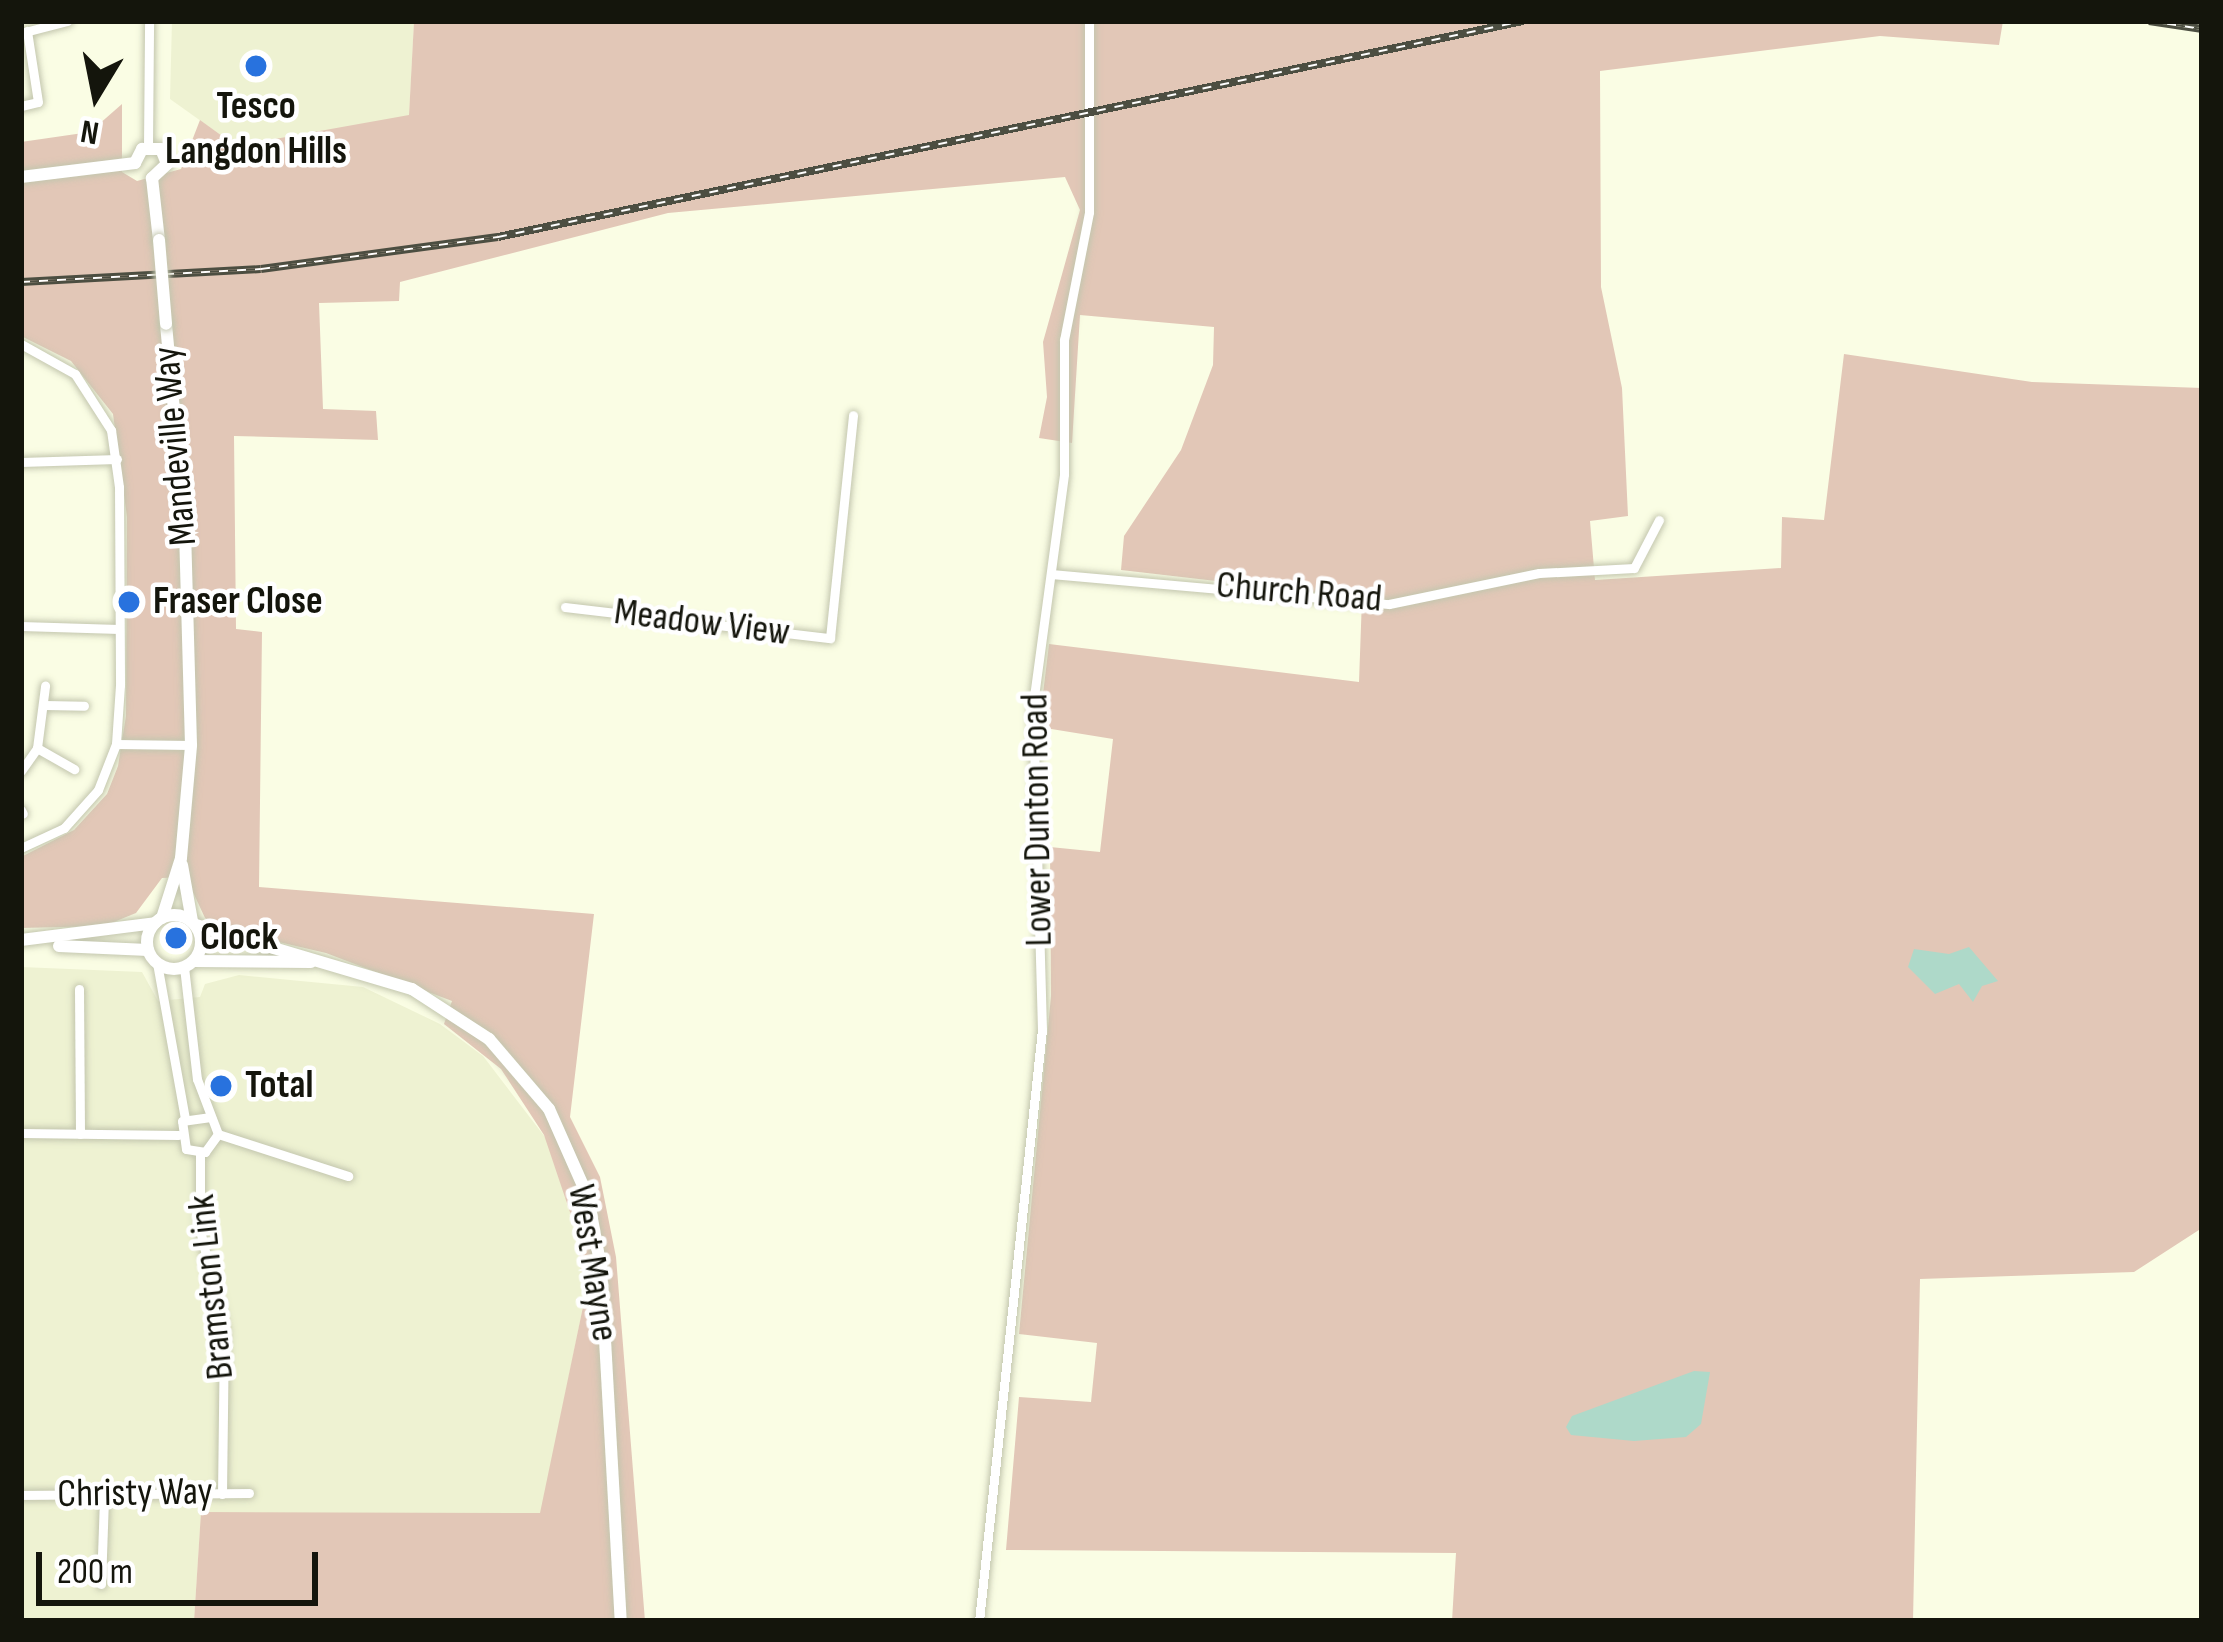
<!DOCTYPE html>
<style>
body{margin:0}
#map{position:relative;width:2223px;height:1642px;overflow:hidden;background:#fafde4;font-family:"Sofia Sans Condensed",sans-serif}
div>[style]{position:absolute}
.built>*{inset:0;background:#eef2d2}
.green>*{inset:0;background:#e2c7b7}
.water>*{inset:0;background:#aed9c9}
.roads{filter:drop-shadow(0 0 3px #c3c6ae) drop-shadow(0 0 3px #c3c6ae)}
.minor>*{height:9px;margin:-4.5px;padding:0 4.5px;transform-origin:4.5px;border-radius:4.5px;background:#fff}
.major>*{height:12px;margin:-6px;padding:0 6px;transform-origin:6px;border-radius:6px;background:#fff}
.major>.ring{margin:-6px;padding:0;box-sizing:content-box;background:none;border:12px solid #fff;border-radius:50%}
.rail>*{height:8px;margin-top:-4px;transform-origin:0;background:repeating-linear-gradient(90deg,#fff 0 9px,#4c4e41 0 18px);box-sizing:border-box;border-block:3px solid #4c4e41}
.bridges{filter:drop-shadow(0 0 3px #c3c6ae) drop-shadow(0 0 3px #c3c6ae)}
.major-bridge>*{height:12px;margin:-6px;padding:0 6px;transform-origin:6px;border-radius:6px;background:#fff}
.dots>*{width:33px;height:33px;translate:-50% -50%;box-sizing:border-box;border:6px solid #fff;border-radius:50%}
span{translate:-50% -50%;white-space:nowrap;text-align:center;line-height:1.15;-webkit-text-stroke:9px #fff;paint-order:stroke}
.poi-label{font-size:39px;color:#14150c;font-weight:700}
.left{translate:0 -50%;text-align:left}
.street-label{font-size:39px;color:#14150c}
.frame{position:absolute;inset:0;border:24px solid #14150c;pointer-events:none}
.north{position:absolute;left:36px;top:36px;width:120px;height:120px;-webkit-text-stroke:9px #fff;paint-order:stroke;rotate:190deg;font-size:33px;font-weight:700;line-height:48px;text-align:center;color:#14150c}
.north::after{content:'';display:block;margin:auto;width:42px;height:54px;background:#14150c;clip-path:polygon(50% 0,100% 100%,50% 72%,0 100%)}
.scale{position:absolute;left:36px;top:1552px;width:282px;height:54px;box-sizing:border-box;border:6px solid #14150c;border-top:0;padding-left:15px;font-size:36px;line-height:42px;white-space:nowrap;color:#14150c;-webkit-text-stroke:9px #fff;paint-order:stroke}
</style>
<div id="map">
<div class="built">
<i style="clip-path:polygon(172px 21px,414px 21px,409px 117px,236px 146px,170px 99px)"></i>
<i style="clip-path:polygon(21px 967px,142px 972px,158px 1001px,200px 997px,205px 984px,239px 975px,363px 987px,440px 1024px,483px 1056px,548px 1141px,576px 1230px,585px 1297px,541px 1513px,201px 1513px,194px 1621px,21px 1621px)"></i>
</div>
<div class="green">
<i style="clip-path:polygon(414px 21px,2003px 21px,1999px 45px,1880px 36px,1600px 71px,1601px 287px,1622px 388px,1628px 516px,1590px 521px,1595px 580px,1781px 568px,1782px 517px,1824px 520px,1844px 354px,2032px 382px,2202px 388px,2202px 1228px,2134px 1272px,1920px 1279px,1913px 1621px,1452px 1621px,1456px 1553px,1006px 1550px,1019px 1397px,1091px 1402px,1097px 1343px,1019px 1334px,1051px 996px,1050px 847px,1100px 852px,1113px 739px,1039px 727px,1049px 644px,1359px 682px,1362px 598px,1121px 570px,1124px 536px,1181px 450px,1213px 365px,1214px 327px,1080px 315px,1072px 443px,1039px 438px,1047px 397px,1043px 342px,1080px 210px,1065px 177px,668px 213px,400px 282px,399px 301px,319px 303px,323px 409px,376px 411px,378px 440px,234px 436px,236px 629px,262px 632px,259px 887px,594px 914px,570px 1117px,600px 1177px,616px 1257px,645px 1621px,194px 1621px,201px 1512px,540px 1513px,585px 1297px,576px 1230px,544px 1135px,501px 1069px,444px 1024px,452px 1001px,326px 953px,227px 930px,205px 918px,186px 877px,162px 878px,136px 913px,104px 926px,21px 928px,21px 857px,74px 830px,107px 794px,118px 766px,126px 716px,127px 517px,113px 414px,71px 361px,21px 336px,21px 142px,90px 132px,122px 104px,122px 172px,137px 181px,181px 169px,200px 120px,236px 146px,409px 115px)"></i>
</div>
<div class="water">
<i style="clip-path:polygon(1969px 947px,1998px 981px,1982px 986px,1973px 1002px,1959px 984px,1935px 994px,1908px 967px,1914px 949px,1949px 954px)"></i>
<i style="clip-path:polygon(1694px 1371px,1710px 1372px,1701px 1424px,1686px 1437px,1634px 1441px,1571px 1435px,1566px 1427px,1572px 1416px)"></i>
</div>
<div class="roads">
<div class="minor">
<i style="left:21px;top:33px;width:48px;rotate:-14.6deg"></i>
<i style="left:21px;top:106px;width:17px;rotate:-13deg"></i>
<i style="left:38px;top:102px;width:72px;rotate:-98.8deg"></i>
<i style="left:148px;top:146px;width:125px;rotate:-89.5deg"></i>
<i style="left:21px;top:344px;width:62px;rotate:29.1deg"></i>
<i style="left:75px;top:374px;width:67px;rotate:57.3deg"></i>
<i style="left:111px;top:430px;width:58px;rotate:82deg"></i>
<i style="left:119px;top:487px;width:198px;rotate:89.7deg"></i>
<i style="left:120px;top:685px;width:59px;rotate:93.9deg"></i>
<i style="left:116px;top:744px;width:49px;rotate:111.4deg"></i>
<i style="left:98px;top:790px;width:51px;rotate:131.8deg"></i>
<i style="left:64px;top:828px;width:47px;rotate:155.1deg"></i>
<i style="left:21px;top:462px;width:96px;rotate:-1.8deg"></i>
<i style="left:1051px;top:574px;width:339px;rotate:5.1deg"></i>
<i style="left:1389px;top:604px;width:153px;rotate:-11.7deg"></i>
<i style="left:1539px;top:573px;width:95px;rotate:-3deg"></i>
<i style="left:1634px;top:568px;width:54px;rotate:-62.5deg"></i>
<i style="left:565px;top:607px;width:267px;rotate:6.7deg"></i>
<i style="left:830px;top:638px;width:224px;rotate:-84.1deg"></i>
<i style="left:21px;top:626px;width:98px;rotate:1.8deg"></i>
<i style="left:45px;top:705px;width:39px;rotate:1deg"></i>
<i style="left:116px;top:744px;width:75px;rotate:0.8deg"></i>
<i style="left:37px;top:748px;width:43px;rotate:29.6deg"></i>
<i style="left:21px;top:771px;width:28px;rotate:-55deg"></i>
<i style="left:37px;top:748px;width:63px;rotate:-82.6deg"></i>
<i style="left:21px;top:810px;width:4px;rotate:63deg"></i>
<i style="left:157px;top:963px;width:158px;rotate:79.8deg"></i>
<i style="left:184px;top:967px;width:113px;rotate:83.4deg"></i>
<i style="left:197px;top:1079px;width:59px;rotate:69.1deg"></i>
<i style="left:218px;top:1134px;width:22px;rotate:126deg"></i>
<i style="left:205px;top:1152px;width:19px;rotate:-171deg"></i>
<i style="left:186px;top:1149px;width:28px;rotate:-98deg"></i>
<i style="left:182px;top:1121px;width:27px;rotate:-8deg"></i>
<i style="left:79px;top:989px;width:145px;rotate:89.6deg"></i>
<i style="left:21px;top:1133px;width:157px;rotate:0.7deg"></i>
<i style="left:218px;top:1134px;width:137px;rotate:17.9deg"></i>
<i style="left:200px;top:1153px;width:77px;rotate:90deg"></i>
<i style="left:200px;top:1230px;width:104px;rotate:76.6deg"></i>
<i style="left:224px;top:1331px;width:163px;rotate:90.7deg"></i>
<i style="left:21px;top:1495px;width:228px;rotate:-0.5deg"></i>
<i style="left:101px;top:1584px;width:88px;rotate:-88deg"></i>
<i style="left:979px;top:1621px;width:594px;rotate:-83.92deg"></i>
<i style="left:1042px;top:1030px;width:326px;rotate:-91.6deg"></i>
<i style="left:1033px;top:704px;width:232px;rotate:-82.3deg"></i>
<i style="left:1064px;top:474px;width:134px;rotate:-90deg"></i>
<i style="left:1064px;top:340px;width:130px;rotate:-78.9deg"></i>
<i style="left:1089px;top:212px;width:191px;rotate:-90deg"></i>
</div>
<div class="major">
<i style="left:135px;top:163px;width:16px;rotate:-63deg"></i>
<i style="left:142px;top:149px;width:19px"></i>
<i style="left:161px;top:149px;width:16px;rotate:68deg"></i>
<i style="left:167px;top:164px;width:21px;rotate:137deg"></i>
<i style="left:21px;top:177px;width:115px;rotate:-7deg"></i>
<i style="left:152px;top:178px;width:62px;rotate:83.6deg"></i>
<i style="left:182px;top:865px;width:57px;rotate:79.9deg"></i>
<i class="ring" style="left:147px;top:915px;width:42px;height:42px"></i>
<i style="left:162px;top:918px;width:63px;rotate:-72.4deg"></i>
<i style="left:181px;top:858px;width:113px;rotate:-84.9deg"></i>
<i style="left:191px;top:745px;width:216px;rotate:-91.6deg"></i>
<i style="left:185px;top:529px;width:206px;rotate:-95.3deg"></i>
<i style="left:196px;top:925px;width:225px;rotate:16.5deg"></i>
<i style="left:412px;top:989px;width:92px;rotate:33deg"></i>
<i style="left:489px;top:1039px;width:92px;rotate:49.4deg"></i>
<i style="left:549px;top:1109px;width:96px;rotate:66.1deg"></i>
<i style="left:588px;top:1197px;width:72px;rotate:79.6deg"></i>
<i style="left:601px;top:1268px;width:354px;rotate:86.8deg"></i>
<i style="left:21px;top:940px;width:135px;rotate:-7.2deg"></i>
<i style="left:59px;top:946px;width:89px;rotate:2.6deg"></i>
<i style="left:194px;top:961px;width:117px;rotate:0.5deg"></i>
</div>
</div>
<div class="rail">
<i style="left:2149px;top:21px;width:54px;rotate:8.6deg"></i>
<i style="left:21px;top:282px;width:240px;rotate:-3.1deg"></i>
<i style="left:261px;top:269px;width:239px;rotate:-7.7deg"></i>
<i style="left:498px;top:237px;width:1048px;rotate:-11.9deg"></i>
</div>
<div class="bridges">
<div class="major-bridge">
<i style="left:159px;top:240px;width:84px;rotate:85.2deg"></i>
</div>
</div>
<div class="dots">
<i style="left:256px;top:66px;background:#2872de"></i>
<i style="left:129px;top:602px;background:#2872de"></i>
<i style="left:176px;top:938px;background:#2872de"></i>
<i style="left:221px;top:1086px;background:#2872de"></i>
</div>
<div class="poi-label">
<span style="left:256px;top:130px">Tesco<br>Langdon Hills</span>
<span class="left" style="left:153px;top:602px">Fraser Close</span>
<span class="left" style="left:200px;top:938px">Clock</span>
<span class="left" style="left:245px;top:1086px">Total</span>
</div>
<div class="street-label">
<span style="left:176px;top:446px;rotate:-95deg">Mandeville Way</span>
<span style="left:1299px;top:593px;rotate:5deg">Church Road</span>
<span style="left:702px;top:623px;rotate:7deg">Meadow View</span>
<span style="left:1038px;top:820px;rotate:-91deg">Lower Dunton Road</span>
<span style="left:592px;top:1263px;rotate:81deg">West Mayne</span>
<span style="left:212px;top:1287px;rotate:-96deg">Bramston Link</span>
<span style="left:135px;top:1494px;rotate:-1deg">Christy Way</span>
</div>
<div class="frame"></div>
<div class="north">N</div>
<div class="scale">200 m</div>
</div>
